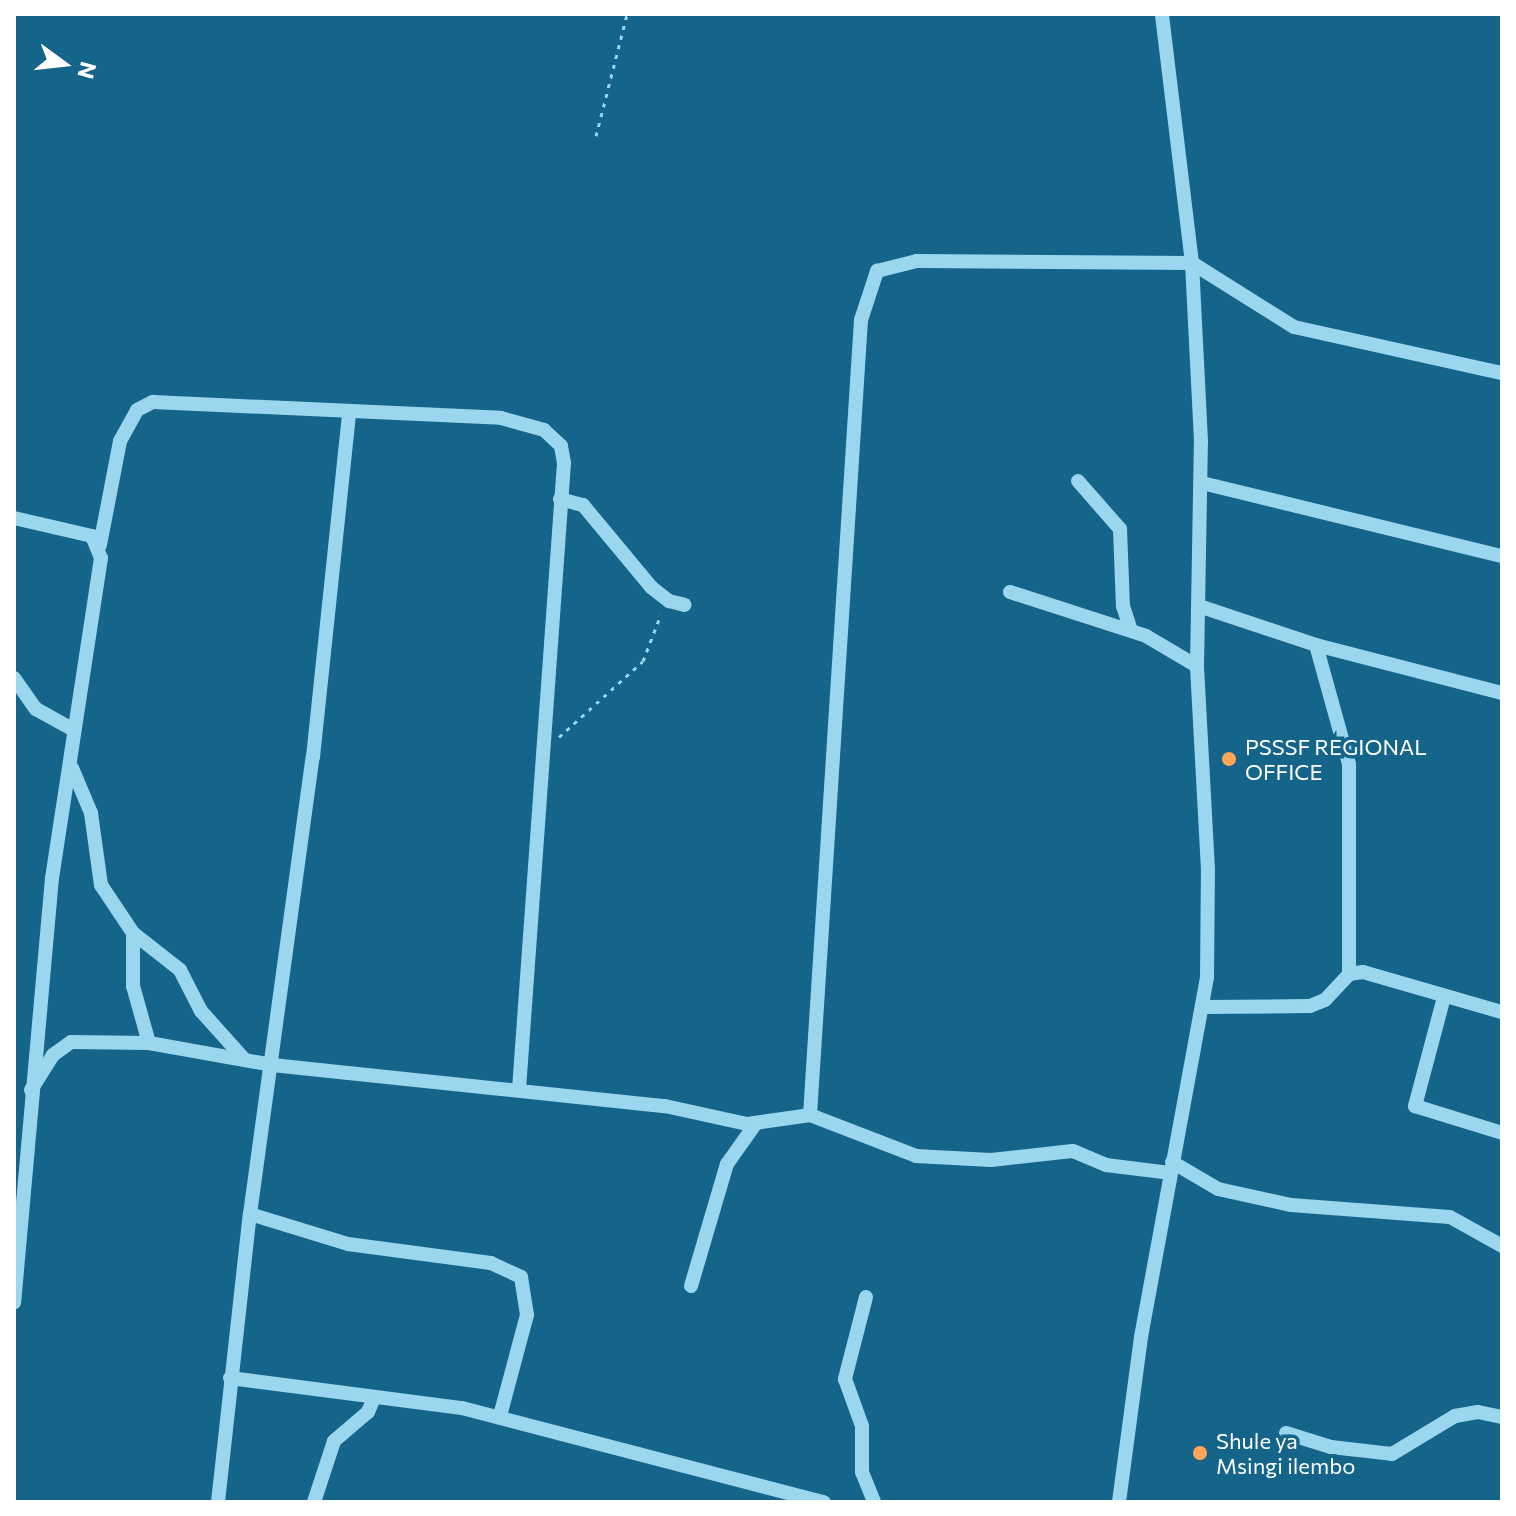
<!DOCTYPE html>
<style>
body{margin:0}
#map{position:relative;width:1516px;height:1516px;overflow:hidden;background:#156489;font-family:Commissioner,sans-serif}
div>[style]{position:absolute}
.path>*{height:3px;margin-top:-1.5px;transform-origin:0;background:repeating-linear-gradient(90deg,#9bd6ef 0 4px,transparent 0 10px)}
.minor>*{height:14px;margin:-7px;padding:0 7px;transform-origin:7px;border-radius:7px;background:#9bd6ef}
.dots>*{width:22px;height:22px;translate:-50% -50%;box-sizing:border-box;border:4px solid #156489;border-radius:50%}
span{translate:-50% -50%;white-space:nowrap;text-align:center;line-height:1.15;-webkit-text-stroke:7px #156489;paint-order:stroke}
.poi-label{font-size:22px;color:#fff}
.left{translate:0 -50%;text-align:left}
.frame{position:absolute;inset:0;border:16px solid #fff;pointer-events:none}
.north{position:absolute;left:24px;top:24px;width:80px;height:80px;-webkit-text-stroke:6px #156489;paint-order:stroke;rotate:105deg;font-size:22px;font-weight:700;line-height:32px;text-align:center;color:#fff}
.north::after{content:'';display:block;margin:auto;width:28px;height:36px;background:#fff;clip-path:polygon(50% 0,100% 100%,50% 72%,0 100%)}
</style>
<div id="map">
<div class="path">
<i style="left:596px;top:136px;width:126px;rotate:-75.7deg"></i>
<i style="left:559px;top:737px;width:113px;rotate:-42.1deg"></i>
<i style="left:643px;top:661px;width:50px;rotate:-69deg"></i>
</div>
<div class="minor">
<i style="left:1078px;top:481px;width:64px;rotate:48.8deg"></i>
<i style="left:1120px;top:529px;width:77px;rotate:87.8deg"></i>
<i style="left:1123px;top:606px;width:25px;rotate:72deg"></i>
<i style="left:1202px;top:483px;width:309px;rotate:13.7deg"></i>
<i style="left:560px;top:499px;width:24px;rotate:15deg"></i>
<i style="left:583px;top:505px;width:107px;rotate:50.3deg"></i>
<i style="left:651px;top:587px;width:23px;rotate:38deg"></i>
<i style="left:669px;top:601px;width:16px;rotate:14deg"></i>
<i style="left:14px;top:518px;width:80px;rotate:13deg"></i>
<i style="left:92px;top:536px;width:24px;rotate:68deg"></i>
<i style="left:101px;top:558px;width:324px;rotate:98.7deg"></i>
<i style="left:52px;top:878px;width:426px;rotate:95.1deg"></i>
<i style="left:100px;top:545px;width:106px;rotate:-79.1deg"></i>
<i style="left:120px;top:441px;width:35px;rotate:-61deg"></i>
<i style="left:137px;top:410px;width:18px;rotate:-27deg"></i>
<i style="left:153px;top:402px;width:348px;rotate:2.6deg"></i>
<i style="left:501px;top:418px;width:45px;rotate:15.6deg"></i>
<i style="left:544px;top:430px;width:23px;rotate:43deg"></i>
<i style="left:561px;top:446px;width:17px;rotate:80deg"></i>
<i style="left:564px;top:463px;width:628px;rotate:94.11deg"></i>
<i style="left:1010px;top:592px;width:143px;rotate:17.9deg"></i>
<i style="left:1146px;top:636px;width:59px;rotate:30.5deg"></i>
<i style="left:1202px;top:607px;width:120px;rotate:18.4deg"></i>
<i style="left:1316px;top:645px;width:192px;rotate:14.5deg"></i>
<i style="left:1316px;top:645px;width:123px;rotate:74.5deg"></i>
<i style="left:1349px;top:764px;width:210px;rotate:90deg"></i>
<i style="left:14px;top:678px;width:38px;rotate:55deg"></i>
<i style="left:36px;top:709px;width:43px;rotate:28.9deg"></i>
<i style="left:72px;top:768px;width:49px;rotate:67.1deg"></i>
<i style="left:91px;top:813px;width:73px;rotate:82.1deg"></i>
<i style="left:101px;top:885px;width:58px;rotate:56.3deg"></i>
<i style="left:133px;top:933px;width:53px;rotate:90deg"></i>
<i style="left:133px;top:986px;width:59px;rotate:74.3deg"></i>
<i style="left:133px;top:933px;width:60px;rotate:38.2deg"></i>
<i style="left:180px;top:970px;width:46px;rotate:62.9deg"></i>
<i style="left:201px;top:1011px;width:66px;rotate:48.1deg"></i>
<i style="left:1444px;top:997px;width:113px;rotate:104.9deg"></i>
<i style="left:1415px;top:1106px;width:91px;rotate:17.2deg"></i>
<i style="left:1203px;top:1007px;width:107px;rotate:-0.5deg"></i>
<i style="left:1310px;top:1006px;width:16px;rotate:-22deg"></i>
<i style="left:1325px;top:1000px;width:35px;rotate:-47deg"></i>
<i style="left:1349px;top:974px;width:14px;rotate:-8deg"></i>
<i style="left:1363px;top:972px;width:145px;rotate:16.1deg"></i>
<i style="left:31px;top:1090px;width:41px;rotate:-57.8deg"></i>
<i style="left:53px;top:1055px;width:22px;rotate:-36deg"></i>
<i style="left:71px;top:1042px;width:78px;rotate:0.7deg"></i>
<i style="left:149px;top:1043px;width:125px;rotate:10.1deg"></i>
<i style="left:272px;top:1065px;width:395px;rotate:6deg"></i>
<i style="left:665px;top:1106px;width:84px;rotate:12.4deg"></i>
<i style="left:747px;top:1124px;width:64px;rotate:-8.1deg"></i>
<i style="left:810px;top:1115px;width:114px;rotate:21.1deg"></i>
<i style="left:916px;top:1156px;width:75px;rotate:3.1deg"></i>
<i style="left:991px;top:1160px;width:82px;rotate:-6.3deg"></i>
<i style="left:1073px;top:1151px;width:36px;rotate:23deg"></i>
<i style="left:1106px;top:1165px;width:64px;rotate:7.1deg"></i>
<i style="left:810px;top:1115px;width:797px;rotate:-86.33deg"></i>
<i style="left:861px;top:320px;width:52px;rotate:-71.9deg"></i>
<i style="left:877px;top:271px;width:41px;rotate:-14deg"></i>
<i style="left:917px;top:261px;width:275px;rotate:0.4deg"></i>
<i style="left:1192px;top:263px;width:120px;rotate:32.1deg"></i>
<i style="left:1294px;top:327px;width:213px;rotate:12.5deg"></i>
<i style="left:1172px;top:1162px;width:53px;rotate:30.4deg"></i>
<i style="left:1218px;top:1189px;width:75px;rotate:12.4deg"></i>
<i style="left:1291px;top:1205px;width:159px;rotate:4.3deg"></i>
<i style="left:1450px;top:1217px;width:60px;rotate:29.1deg"></i>
<i style="left:250px;top:1214px;width:102px;rotate:17deg"></i>
<i style="left:348px;top:1244px;width:144px;rotate:7.6deg"></i>
<i style="left:491px;top:1263px;width:33px;rotate:25deg"></i>
<i style="left:521px;top:1277px;width:38px;rotate:81deg"></i>
<i style="left:527px;top:1315px;width:105px;rotate:105deg"></i>
<i style="left:691px;top:1286px;width:127px;rotate:-73.6deg"></i>
<i style="left:727px;top:1164px;width:50px;rotate:-54.7deg"></i>
<i style="left:866px;top:1297px;width:85px;rotate:104.4deg"></i>
<i style="left:845px;top:1379px;width:50px;rotate:70.1deg"></i>
<i style="left:862px;top:1426px;width:46px;rotate:90deg"></i>
<i style="left:862px;top:1472px;width:32px;rotate:68deg"></i>
<i style="left:230px;top:1378px;width:234px;rotate:7.4deg"></i>
<i style="left:462px;top:1408px;width:374px;rotate:14.6deg"></i>
<i style="left:1286px;top:1433px;width:47px;rotate:17.3deg"></i>
<i style="left:1331px;top:1447px;width:61px;rotate:6.5deg"></i>
<i style="left:1392px;top:1454px;width:74px;rotate:-31.1deg"></i>
<i style="left:1455px;top:1416px;width:23px;rotate:-10deg"></i>
<i style="left:1478px;top:1412px;width:25px;rotate:12deg"></i>
<i style="left:218px;top:1502px;width:290px;rotate:-83.7deg"></i>
<i style="left:250px;top:1214px;width:461px;rotate:-82.2deg"></i>
<i style="left:313px;top:757px;width:346px;rotate:-84deg"></i>
<i style="left:314px;top:1502px;width:64px;rotate:-71.8deg"></i>
<i style="left:334px;top:1441px;width:45px;rotate:-40.5deg"></i>
<i style="left:368px;top:1412px;width:15px;rotate:-67deg"></i>
<i style="left:1119px;top:1502px;width:166px;rotate:-82.4deg"></i>
<i style="left:1141px;top:1337px;width:366px;rotate:-79.6deg"></i>
<i style="left:1207px;top:977px;width:107px;rotate:-89.5deg"></i>
<i style="left:1208px;top:870px;width:204px;rotate:-93.1deg"></i>
<i style="left:1197px;top:666px;width:225px;rotate:-89deg"></i>
<i style="left:1201px;top:441px;width:178px;rotate:-92.9deg"></i>
<i style="left:1192px;top:263px;width:251px;rotate:-96.9deg"></i>
</div>
<div class="dots">
<i style="left:1229px;top:759px;background:#ffa659"></i>
<i style="left:1200px;top:1453px;background:#ffa659"></i>
</div>
<div class="poi-label">
<span class="left" style="left:1245px;top:759px">PSSSF REGIONAL<br>OFFICE</span>
<span class="left" style="left:1216px;top:1453px">Shule ya<br>Msingi ilembo</span>
</div>
<div class="frame"></div>
<div class="north">N</div>
</div>
